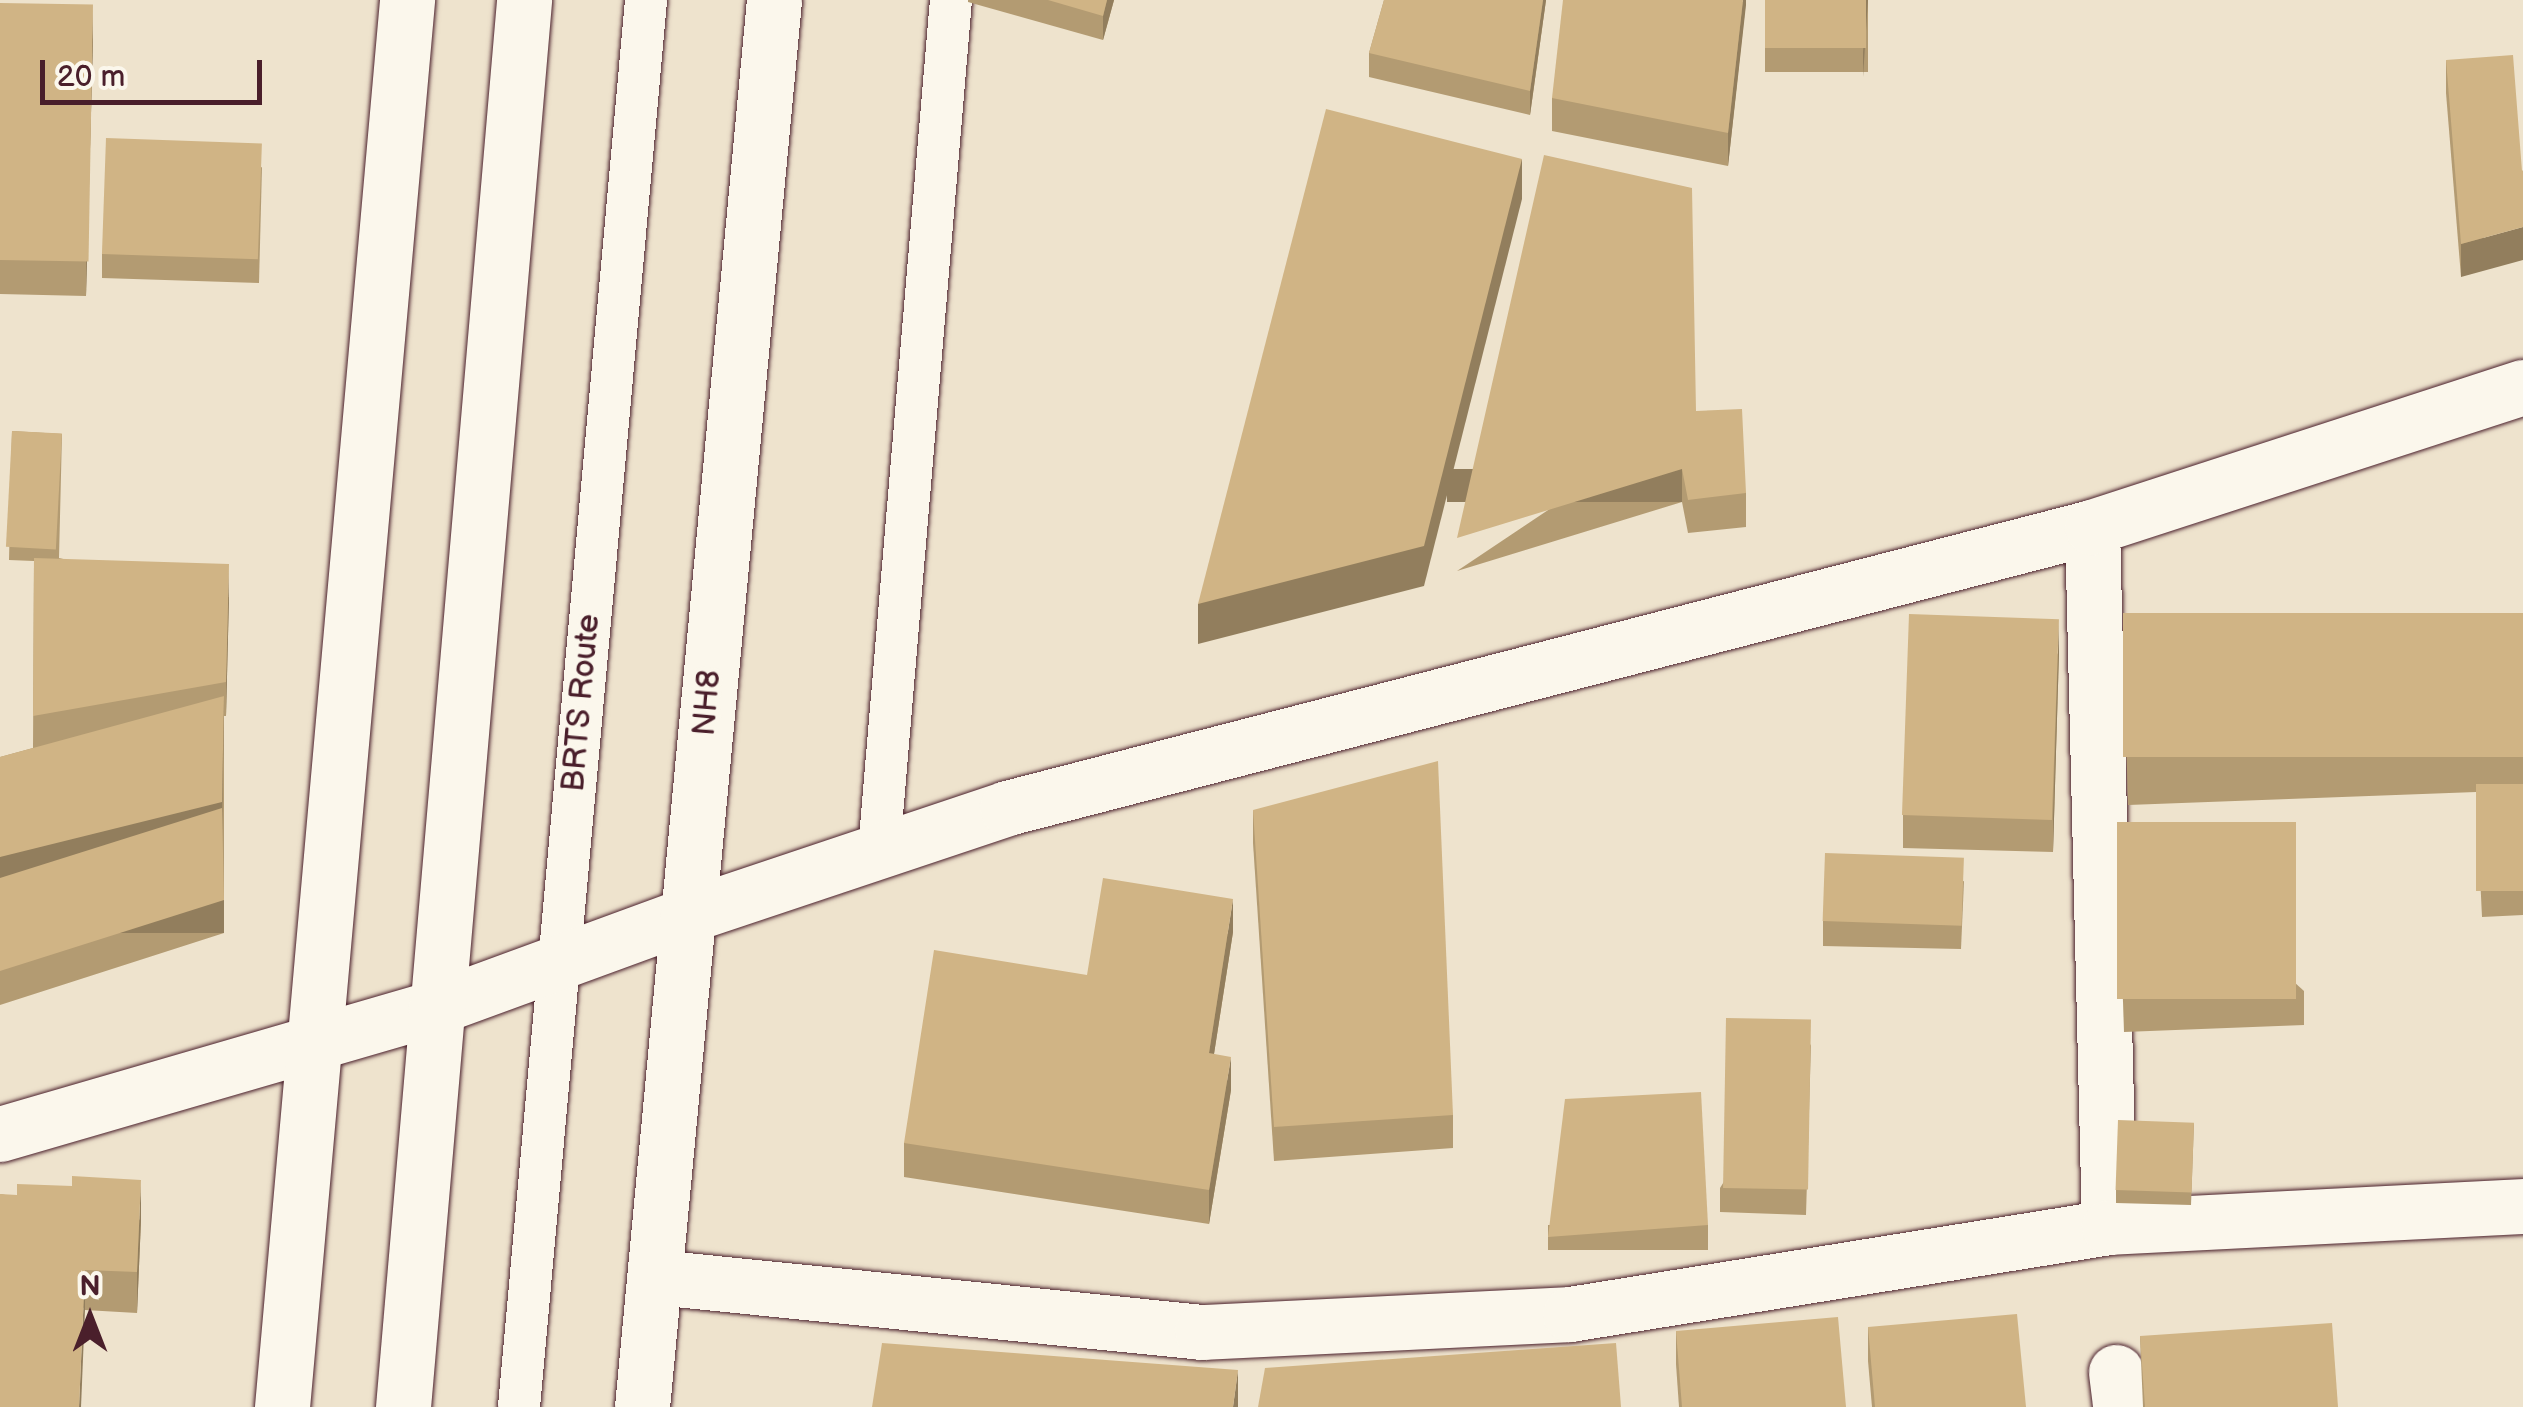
<!DOCTYPE html>
<style>
body{margin:0}
#map{position:relative;width:2523px;height:1407px;overflow:hidden;background:#eee3cd;font-family:"Balsamiq Sans",sans-serif}
div>[style]{position:absolute}
.roads{filter:drop-shadow(0 0 2px #4a1f2b) drop-shadow(0 0 2px #4a1f2b)}
.lane>*{height:42px;margin:-21px;padding:0 21px;transform-origin:21px;border-radius:21px;background:#fbf7ec}
.street>*{height:55px;margin:-27.5px;padding:0 27.5px;transform-origin:27.5px;border-radius:27.5px;background:#fbf7ec}
.secondary>*{height:55px;margin:-27.5px;padding:0 27.5px;transform-origin:27.5px;border-radius:27.5px;background:#fbf7ec}
.primary>*{height:55px;margin:-27.5px;padding:0 27.5px;transform-origin:27.5px;border-radius:27.5px;background:#fbf7ec}
.wall>*{inset:0;background:#b39b72;transform-origin:0 0}
.shaded-wall>*{inset:0;background:#927e5d;transform-origin:0 0}
.building>*{inset:0;background:#d0b485;transform-origin:0 0}
span{translate:-50% -50%;white-space:nowrap;text-align:center;line-height:1.15;-webkit-text-stroke:8px #fbf7ec;paint-order:stroke}
.street-label{font-size:32px;color:#4a1f2b}
.north{position:absolute;left:40px;top:1267px;width:100px;height:100px;-webkit-text-stroke:8px #fbf7ec;paint-order:stroke;rotate:0deg;font-size:28px;font-weight:700;line-height:40px;text-align:center;color:#4a1f2b}
.north::after{content:'';display:block;margin:auto;width:35px;height:45px;background:#4a1f2b;clip-path:polygon(50% 0,100% 100%,50% 72%,0 100%)}
.scale{position:absolute;left:40px;top:60px;width:222px;height:45px;box-sizing:border-box;border:5px solid #4a1f2b;border-top:0;padding-left:12px;font-size:30px;line-height:35px;white-space:nowrap;color:#4a1f2b;-webkit-text-stroke:8px #fbf7ec;paint-order:stroke}
</style>
<div id="map">
<div class="roads">
<div class="lane">
<i style="left:879px;top:850px;width:853px;rotate:-85.16deg"></i>
<i style="left:519px;top:1407px;width:1413px;rotate:-84.84deg"></i>
</div>
<div class="street">
<i style="left:2092px;top:527px;width:700px;rotate:88.61deg"></i>
<i style="left:656px;top:1277px;width:549px;rotate:5.75deg"></i>
<i style="left:1202px;top:1332px;width:368px;rotate:-2.8deg"></i>
<i style="left:1570px;top:1314px;width:546px;rotate:-9.17deg"></i>
<i style="left:2109px;top:1227px;width:415px;rotate:-2.9deg"></i>
<i style="left:2116px;top:1372px;width:35px;rotate:83deg"></i>
</div>
<div class="secondary">
<i style="left:0;top:1134px;width:454px;rotate:-16.2deg"></i>
<i style="left:436px;top:1007px;width:268px;rotate:-20.1deg"></i>
<i style="left:688px;top:915px;width:336px;rotate:-18.5deg"></i>
<i style="left:1007px;top:808px;width:1121px;rotate:-14.52deg"></i>
<i style="left:2092px;top:527px;width:453px;rotate:-18deg"></i>
<i style="left:282px;top:1407px;width:1413px;rotate:-84.92deg"></i>
</div>
<div class="primary">
<i style="left:403px;top:1407px;width:1412px;rotate:-85.08deg"></i>
<i style="left:642px;top:1407px;width:1413px;rotate:-84.64deg"></i>
</div>
</div>
<div class="wall">
<i style="clip-path:polygon(968px 0,1114px 0,1103px 40px,968px 2px)"></i>
<i style="clip-path:polygon(1384px 0,1546px 0,1530px 115px,1369px 77px,1369px 53px)"></i>
<i style="clip-path:polygon(1746px 0,1728px 166px,1552px 131px,1552px 98px)"></i>
<i style="left:1765px;top:0;width:103px;height:72px"></i>
<i style="clip-path:polygon(0 3px,93px 39px,86px 296px,0 294px)"></i>
<i style="clip-path:polygon(2446px 60px,2522px 171px,2461px 277px,2446px 93px)"></i>
<i style="clip-path:polygon(262px 167px,259px 283px,102px 278px,102px 254px)"></i>
<i style="clip-path:polygon(1696px 411px,1746px 493px,1746px 527px,1688px 533px,1682px 502px,1457px 571px)"></i>
<i style="clip-path:polygon(12px 431px,62px 434px,59px 558px,229px 597px,226px 716px,224px 716px,224px 933px,0 1005px,0 757px,33px 748px,34px 561px,9px 560px)"></i>
<i style="clip-path:polygon(2523px 613px,2523px 915px,2482px 917px,2476px 792px,2128px 805px,2123px 628px)"></i>
<i style="clip-path:polygon(2059px 652px,2053px 852px,1903px 848px,1903px 815px)"></i>
<i style="clip-path:polygon(1253px 810px,1453px 1115px,1453px 1148px,1274px 1161px,1253px 843px)"></i>
<i style="clip-path:polygon(2117px 822px,2304px 991px,2304px 1025px,2124px 1032px)"></i>
<i style="clip-path:polygon(1964px 881px,1961px 949px,1823px 946px,1823px 921px)"></i>
<i style="clip-path:polygon(1233px 932px,1214px 1054px,1231px 1090px,1209px 1224px,904px 1177px,904px 1143px,1087px 975px)"></i>
<i style="clip-path:polygon(1811px 1044px,1806px 1215px,1720px 1212px,1720px 1188px)"></i>
<i style="clip-path:polygon(2194px 1123px,2191px 1205px,2116px 1203px,2116px 1190px)"></i>
<i style="clip-path:polygon(0 1194px,141px 1220px,137px 1313px,85px 1310px)"></i>
<i style="left:1708px;top:1225px;width:25px;height:160px;rotate:90deg"></i>
<i style="clip-path:polygon(1868px 1327px,2026px 1407px,1872px 1407px,1868px 1361px)"></i>
<i style="clip-path:polygon(1676px 1331px,1846px 1407px,1679px 1407px,1676px 1364px)"></i>
<i style="clip-path:polygon(2140px 1336px,2338px 1407px,2143px 1407px)"></i>
</div>
<div class="shaded-wall">
<i style="clip-path:polygon(1107px 0,1114px 0,1103px 40px,1103px 16px)"></i>
<i style="clip-path:polygon(1543px 0,1546px 0,1530px 115px,1530px 91px)"></i>
<i style="clip-path:polygon(1743px 0,1746px 0,1746px 5px,1728px 166px,1728px 133px)"></i>
<i style="clip-path:polygon(1866px 0,1868px 0,1863px 77px,1863px 53px)"></i>
<i style="clip-path:polygon(93px 5px,93px 39px,86px 296px,86px 262px)"></i>
<i style="clip-path:polygon(1522px 159px,1522px 199px,1424px 586px,1198px 644px,1198px 604px)"></i>
<i style="clip-path:polygon(2523px 227px,2523px 260px,2461px 277px,2461px 244px)"></i>
<i style="left:1682px;top:469px;width:33px;height:235px;rotate:90deg"></i>
<i style="clip-path:polygon(229px 564px,229px 597px,226px 716px,226px 682px)"></i>
<i style="clip-path:polygon(2059px 618px,2059px 652px,2053px 852px,2053px 818px)"></i>
<i style="clip-path:polygon(224px 696px,222px 836px,0 890px,0 857px)"></i>
<i style="clip-path:polygon(1233px 899px,1233px 932px,1209px 1086px,1209px 1053px)"></i>
<i style="left:224px;top:900px;width:33px;height:235px;rotate:90deg"></i>
<i style="clip-path:polygon(1231px 1057px,1231px 1090px,1209px 1224px,1209px 1190px)"></i>
<i style="clip-path:polygon(141px 1180px,141px 1220px,137px 1313px,137px 1272px)"></i>
<i style="clip-path:polygon(85px 1270px,85px 1310px,81px 1407px,79px 1407px)"></i>
<i style="clip-path:polygon(1238px 1370px,1238px 1407px,1233px 1407px)"></i>
</div>
<div class="building">
<i style="clip-path:polygon(1048px 0,1107px 0,1103px 16px)"></i>
<i style="clip-path:polygon(1384px 0,1543px 0,1530px 91px,1369px 53px)"></i>
<i style="clip-path:polygon(1563px 0,1743px 0,1728px 133px,1552px 98px)"></i>
<i style="left:1765px;top:0;width:101px;height:48px"></i>
<i style="left:0;top:3px;width:93px;height:257px;rotate:1deg"></i>
<i style="clip-path:polygon(2513px 55px,2522px 171px,2523px 170px,2523px 227px,2461px 244px,2446px 60px)"></i>
<i style="clip-path:polygon(1326px 109px,1522px 159px,1424px 546px,1198px 604px)"></i>
<i style="left:106px;top:138px;width:156px;height:116px;rotate:2deg"></i>
<i style="clip-path:polygon(1544px 155px,1692px 188px,1696px 411px,1742px 409px,1746px 493px,1688px 500px,1682px 469px,1457px 538px)"></i>
<i style="left:12px;top:431px;width:50px;height:116px;rotate:3deg"></i>
<i style="clip-path:polygon(34px 558px,229px 564px,226px 682px,33px 716px)"></i>
<i style="left:2523px;top:613px;width:144px;height:400px;rotate:90deg"></i>
<i style="left:1909px;top:614px;width:150px;height:201px;rotate:2deg"></i>
<i style="clip-path:polygon(224px 696px,222px 802px,0 857px,0 757px)"></i>
<i style="clip-path:polygon(1438px 761px,1453px 1115px,1274px 1127px,1253px 810px)"></i>
<i style="left:2523px;top:784px;width:107px;height:47px;rotate:90deg"></i>
<i style="clip-path:polygon(222px 808px,224px 900px,0 971px,0 878px)"></i>
<i style="left:2117px;top:822px;width:179px;height:177px"></i>
<i style="left:1825px;top:853px;width:139px;height:68px;rotate:2deg"></i>
<i style="clip-path:polygon(1103px 878px,1233px 899px,1209px 1053px,1231px 1057px,1209px 1190px,904px 1143px,934px 950px,1087px 975px)"></i>
<i style="left:1726px;top:1018px;width:85px;height:170px;rotate:1deg"></i>
<i style="clip-path:polygon(1701px 1092px,1708px 1225px,1548px 1237px,1565px 1099px)"></i>
<i style="left:2118px;top:1120px;width:76px;height:70px;rotate:2deg"></i>
<i style="clip-path:polygon(72px 1176px,141px 1180px,137px 1272px,85px 1270px,79px 1407px,0 1407px,0 1194px,17px 1195px,17px 1184px,72px 1186px)"></i>
<i style="clip-path:polygon(2017px 1314px,2026px 1407px,1875px 1407px,1868px 1327px)"></i>
<i style="clip-path:polygon(1838px 1317px,1846px 1407px,1682px 1407px,1676px 1331px)"></i>
<i style="clip-path:polygon(2332px 1323px,2338px 1407px,2145px 1407px,2140px 1336px)"></i>
<i style="clip-path:polygon(882px 1343px,1238px 1370px,1233px 1407px,872px 1407px)"></i>
<i style="clip-path:polygon(1616px 1343px,1621px 1407px,1258px 1407px,1265px 1368px)"></i>
</div>
<div class="street-label">
<span style="left:582px;top:703px;rotate:-85deg">BRTS Route</span>
<span style="left:708px;top:703px;rotate:-85deg">NH8</span>
</div>
<div class="north">N</div>
<div class="scale">20 m</div>
</div>
